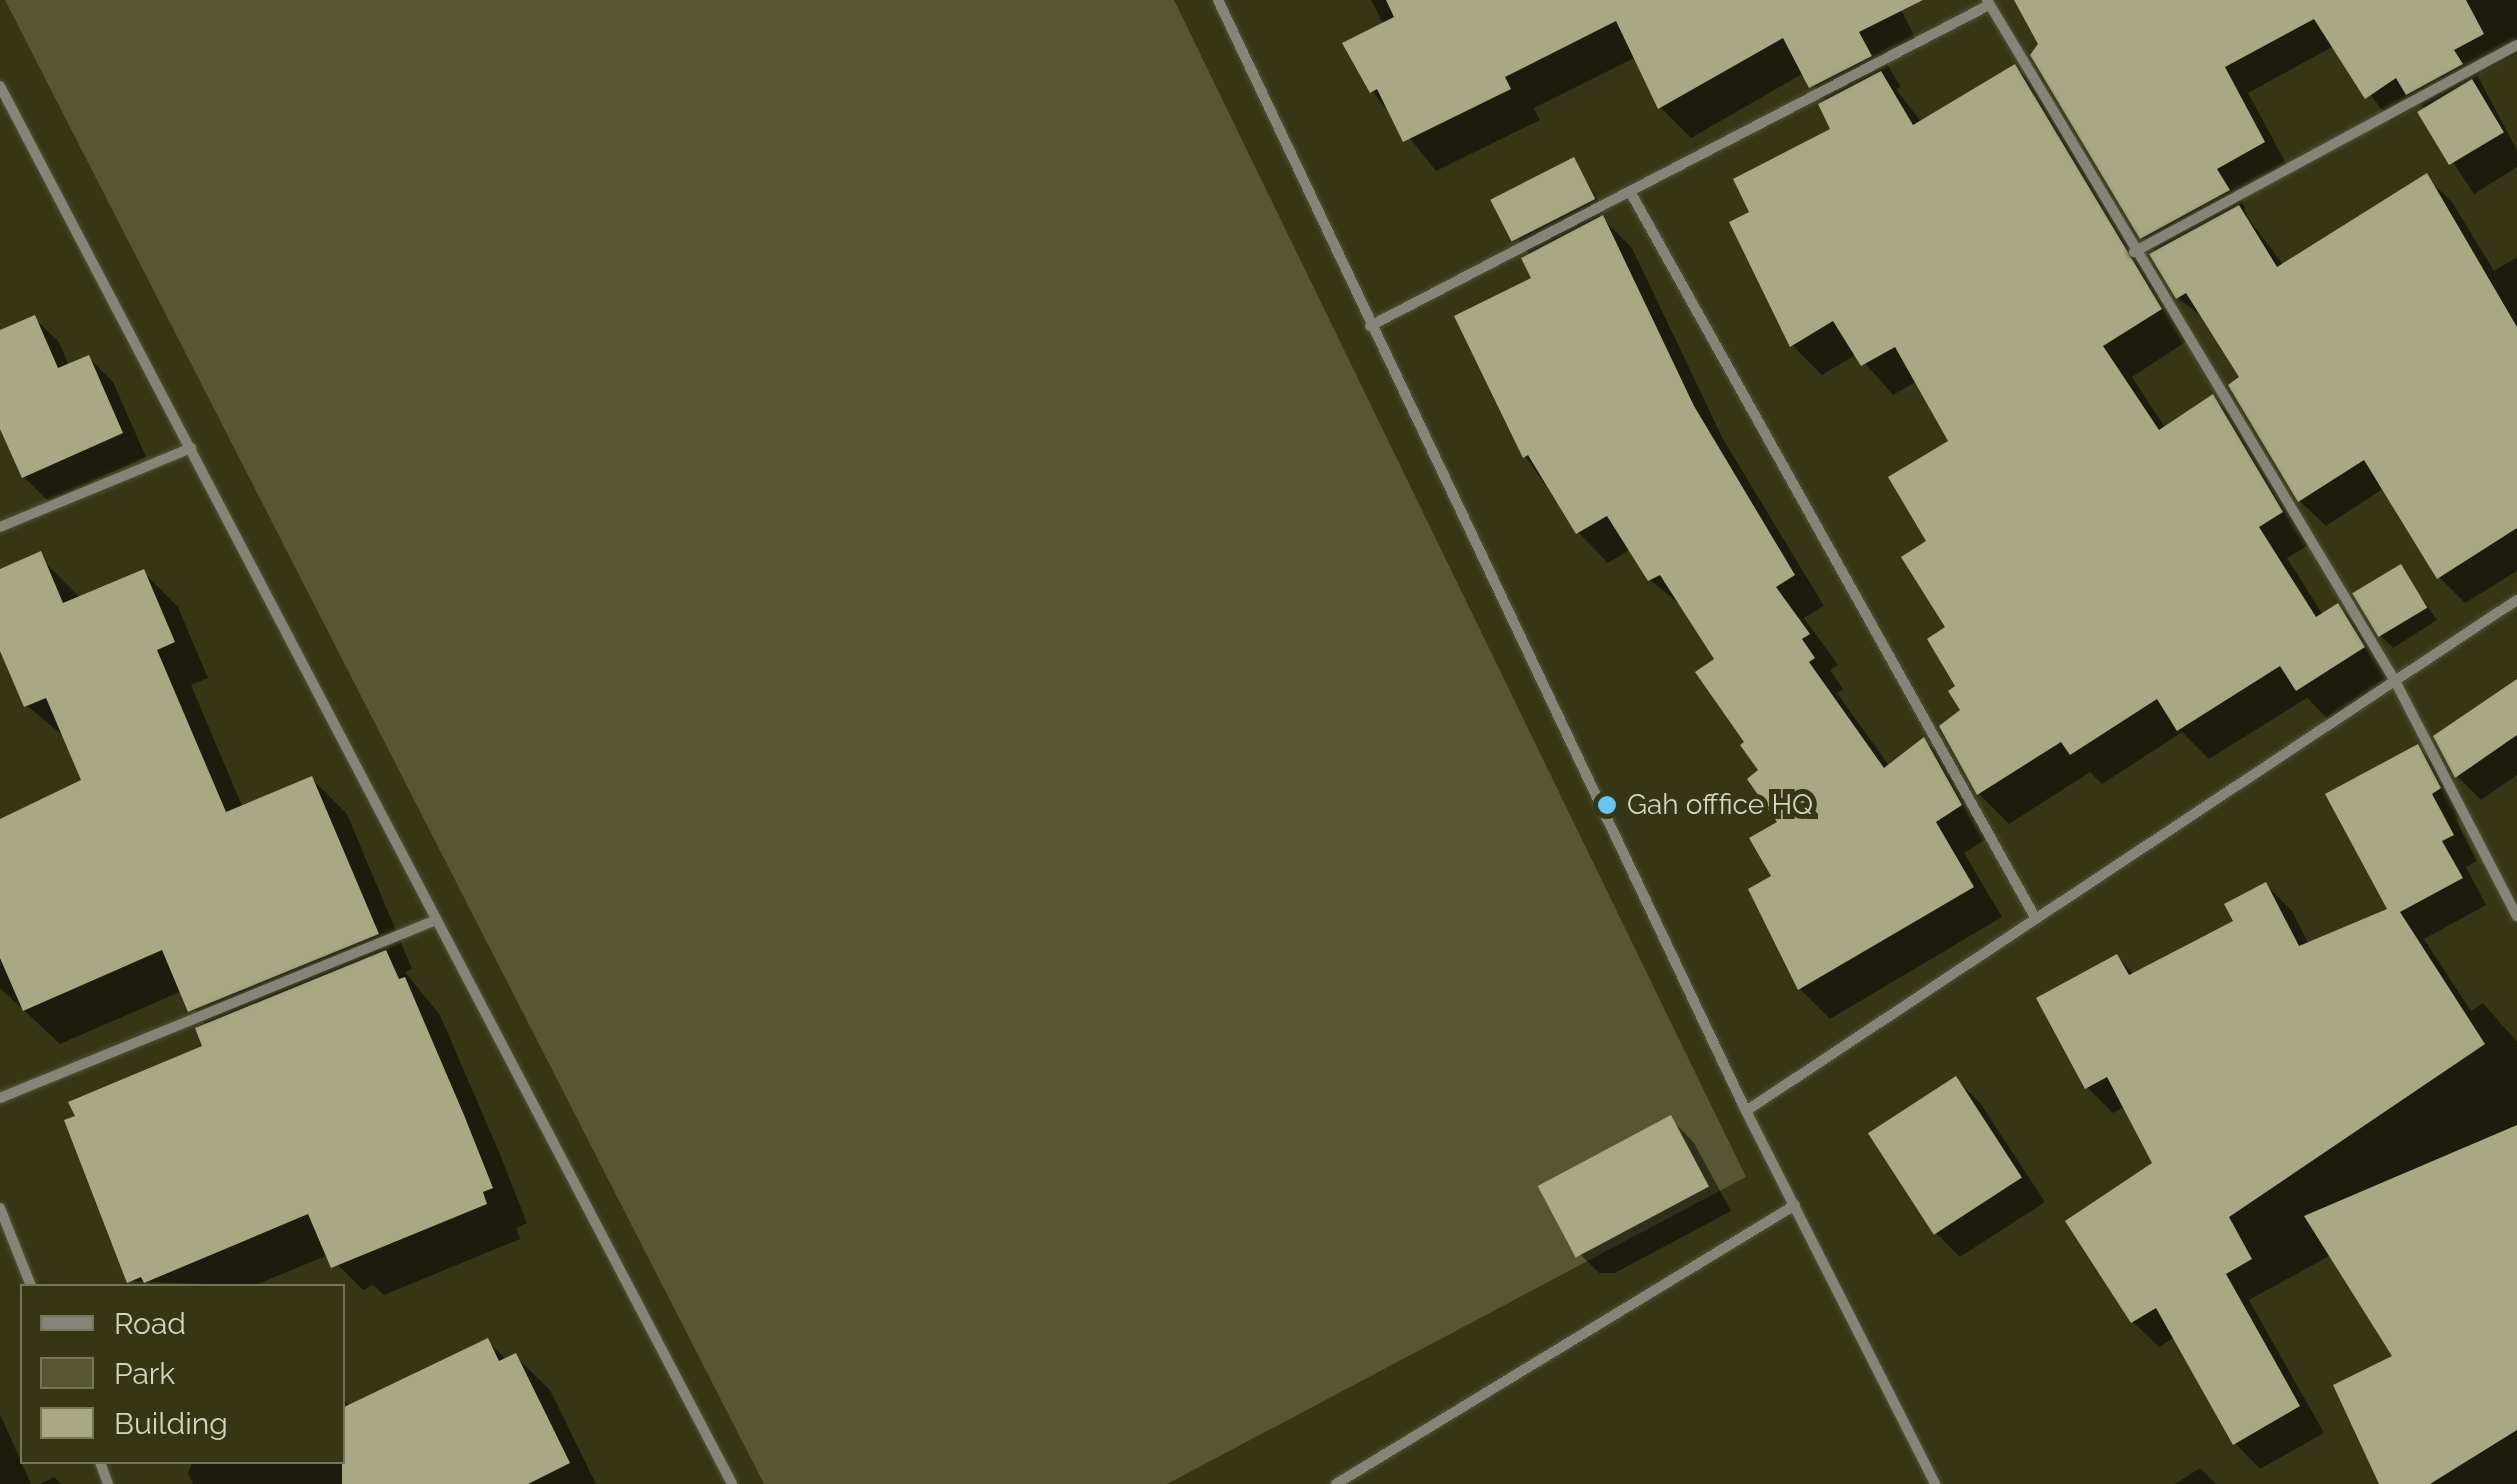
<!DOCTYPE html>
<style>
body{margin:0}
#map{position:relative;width:2517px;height:1484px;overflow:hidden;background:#363617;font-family:Raleway,sans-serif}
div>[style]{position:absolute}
.green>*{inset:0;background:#565634}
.shadow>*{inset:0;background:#0007}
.building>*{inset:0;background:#a8a885;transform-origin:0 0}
.roads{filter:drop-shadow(0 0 2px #525236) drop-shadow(0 0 2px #525236)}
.minor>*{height:10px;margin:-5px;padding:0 5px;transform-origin:5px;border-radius:5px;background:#848576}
.dots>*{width:28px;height:28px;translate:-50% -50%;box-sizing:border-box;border:5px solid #363617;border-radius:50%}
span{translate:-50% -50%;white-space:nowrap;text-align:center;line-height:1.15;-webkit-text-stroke:10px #363617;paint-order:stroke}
.poi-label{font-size:28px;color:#d3d4c2}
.left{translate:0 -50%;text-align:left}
.legend{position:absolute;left:20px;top:1284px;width:325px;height:180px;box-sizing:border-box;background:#363617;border:2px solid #75755b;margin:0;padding:12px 18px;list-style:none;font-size:30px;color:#d3d4c2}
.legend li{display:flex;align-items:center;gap:20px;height:50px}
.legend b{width:50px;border:2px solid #75755b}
</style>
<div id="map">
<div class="green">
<i style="clip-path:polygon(5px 0,1174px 0,1746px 1177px,1167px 1484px,764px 1484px)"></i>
</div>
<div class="shadow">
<i style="clip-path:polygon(1371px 0,1896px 0,1920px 47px,1887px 64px,1901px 87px,1896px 89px,1922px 123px,2015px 67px,2045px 97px,2190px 339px,2132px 377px,2166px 429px,2213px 397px,2243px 428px,2312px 543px,2287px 558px,2323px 615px,2338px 606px,2368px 636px,2393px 678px,2328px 719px,2307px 698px,2209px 759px,2182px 732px,2102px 784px,2090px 772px,2009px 824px,1979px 794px,1942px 727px,1963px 710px,1929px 542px,1952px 442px,1917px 381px,1893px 395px,1857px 354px,1822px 375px,1792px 345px,1752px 213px,1834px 130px,1827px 102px,1804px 73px,1691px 138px,1660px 107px,1636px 57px,1534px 108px,1540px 120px,1436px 171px,1372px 91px,1384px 25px)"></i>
<i style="clip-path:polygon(2017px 0,2517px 0,2517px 54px,2477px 75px,2517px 150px,2517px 167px,2474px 194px,2419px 111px,2424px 108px,2419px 104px,2391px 122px,2334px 46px,2248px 93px,2288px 167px,2240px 194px,2248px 218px,2284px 266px,2426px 177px,2452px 202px,2494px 271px,2517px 257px,2517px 571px,2465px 603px,2439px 577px,2384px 488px,2326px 526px,2300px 501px,2243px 378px,2207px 321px,2178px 298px,2157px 252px,2142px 237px)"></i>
<i style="clip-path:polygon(1574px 160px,1605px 212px,1599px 215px,1632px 248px,1723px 439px,1824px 606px,1804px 618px,1838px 665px,1830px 670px,1843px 689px,1837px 693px,1890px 767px,1924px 740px,1954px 770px,1991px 836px,1964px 853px,2002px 917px,1830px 1019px,1800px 989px,1752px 890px,1774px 877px,1781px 822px,1717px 660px,1684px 608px,1650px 580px,1631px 549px,1608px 563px,1578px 532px,1525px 456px,1535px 279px,1530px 256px,1494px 202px)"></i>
<i style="clip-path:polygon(34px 318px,59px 342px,69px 366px,89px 358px,113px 382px,146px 457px,48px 501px,24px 477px,0 423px,0 333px)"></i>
<i style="clip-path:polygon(44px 561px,80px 598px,143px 572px,178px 607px,208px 678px,191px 685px,243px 808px,312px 779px,347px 814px,412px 969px,405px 972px,440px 1015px,499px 1152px,527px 1223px,516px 1228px,520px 1239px,384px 1295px,373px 1285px,363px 1290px,328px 1255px,253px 1286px,129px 1281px,205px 1047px,206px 1026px,182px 991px,60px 1044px,0 988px,0 822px,84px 781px,66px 738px,26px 705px,0 644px,0 580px)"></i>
<i style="clip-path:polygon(2400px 568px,2437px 620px,2393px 648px,2381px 636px)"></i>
<i style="clip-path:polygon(2517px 682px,2517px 775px,2481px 800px,2457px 776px)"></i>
<i style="clip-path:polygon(2417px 747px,2443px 773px,2465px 814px,2456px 820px,2477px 861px,2466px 867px,2486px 905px,2424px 939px,2471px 1011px,2483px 1003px,2517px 1042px,2517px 1484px,2382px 1484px,2396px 1357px,2331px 1255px,2249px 1300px,2324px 1433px,2260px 1469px,2235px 1443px,2175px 1337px,2159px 1347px,2133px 1322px,2068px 1222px,2155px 1164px,2125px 1106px,2113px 1113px,2087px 1087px,2117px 957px,2135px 975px,2236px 922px,2266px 885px,2292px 911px,2309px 945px,2390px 910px)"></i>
<i style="clip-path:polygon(1956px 1079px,1980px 1103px,2045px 1202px,1960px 1257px,1936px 1233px)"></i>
<i style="clip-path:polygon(1670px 1118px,1694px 1143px,1731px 1211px,1615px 1273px,1599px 1273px,1574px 1248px)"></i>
<i style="clip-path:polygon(487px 1341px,507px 1360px,515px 1356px,550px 1390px,596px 1484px,193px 1484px,188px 1473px,192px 1462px,342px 1462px,342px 1396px,350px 1408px)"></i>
<i style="clip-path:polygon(0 1414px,31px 1484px,0 1484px)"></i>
<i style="clip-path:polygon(2200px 1468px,2216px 1484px,2175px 1484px)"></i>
<i style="clip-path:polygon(54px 1477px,61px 1484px,40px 1484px)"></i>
</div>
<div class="building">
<i style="clip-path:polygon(1386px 0,1923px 0,1859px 32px,1872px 56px,1809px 88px,1783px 38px,1658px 109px,1616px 21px,1505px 77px,1511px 89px,1403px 142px,1377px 89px,1370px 93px,1342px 43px,1394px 17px)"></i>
<i style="clip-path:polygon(2014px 0,2466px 0,2484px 34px,2454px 50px,2463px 64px,2406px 95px,2396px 78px,2365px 99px,2314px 19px,2225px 67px,2265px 142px,2217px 169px,2230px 190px,2140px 239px,2030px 55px,2038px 44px)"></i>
<i style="clip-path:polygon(2015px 64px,2162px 309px,2103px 346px,2159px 430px,2213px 394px,2283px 512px,2259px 527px,2316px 617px,2338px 603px,2365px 647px,2296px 691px,2280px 666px,2177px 731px,2157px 699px,2070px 755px,2061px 742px,1977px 795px,1939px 726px,1960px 710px,1948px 691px,1955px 686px,1927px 639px,1945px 627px,1901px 557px,1926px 541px,1888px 477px,1948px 441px,1895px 347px,1861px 366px,1833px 321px,1790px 347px,1729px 222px,1749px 212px,1733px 179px,1830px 129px,1818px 104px,1881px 71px,1913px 125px)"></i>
<i style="left:2472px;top:79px;width:62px;height:64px;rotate:59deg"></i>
<i style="left:1574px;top:157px;width:47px;height:94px;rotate:63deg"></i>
<i style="clip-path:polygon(2427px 173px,2517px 327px,2517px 528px,2437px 579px,2364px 460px,2298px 502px,2228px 385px,2239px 377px,2186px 293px,2176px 299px,2149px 254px,2239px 205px,2277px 267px)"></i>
<i style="clip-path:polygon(1603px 215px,1694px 406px,1795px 575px,1776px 587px,1810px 634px,1802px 639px,1815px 658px,1809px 662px,1884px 768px,1924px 737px,1962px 805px,1936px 822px,1974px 887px,1798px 990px,1748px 889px,1771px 876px,1749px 838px,1777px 822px,1747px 779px,1758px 770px,1740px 745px,1744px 742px,1695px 672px,1714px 659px,1660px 575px,1648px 581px,1607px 516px,1576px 534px,1528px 455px,1523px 458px,1454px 316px,1531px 278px,1521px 258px)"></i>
<i style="clip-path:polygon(35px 315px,58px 368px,89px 355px,123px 433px,22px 478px,0 429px,0 330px)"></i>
<i style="clip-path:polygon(41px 551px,63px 603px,144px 569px,175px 642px,157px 650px,226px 812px,312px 776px,379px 934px,188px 1012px,162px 950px,23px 1011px,0 958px,0 819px,81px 780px,46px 698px,24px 707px,0 651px,0 569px)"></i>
<i style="left:2401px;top:564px;width:51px;height:57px;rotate:59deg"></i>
<i style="clip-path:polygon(2517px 679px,2517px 735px,2455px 778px,2433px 736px)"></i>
<i style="clip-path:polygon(2418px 744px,2441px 788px,2432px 794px,2454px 835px,2442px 841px,2463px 878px,2400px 912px,2485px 1044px,2229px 1217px,2252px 1259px,2226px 1274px,2300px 1406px,2233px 1445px,2156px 1308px,2131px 1323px,2065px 1221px,2152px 1163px,2107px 1077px,2085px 1089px,2036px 998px,2117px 954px,2129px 975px,2233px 921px,2224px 904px,2266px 882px,2299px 946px,2387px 909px,2325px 794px)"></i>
<i style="clip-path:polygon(386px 950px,399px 979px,405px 977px,464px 1115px,493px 1188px,483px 1192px,487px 1204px,331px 1268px,308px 1214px,144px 1283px,141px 1277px,127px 1283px,64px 1120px,75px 1116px,68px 1102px,202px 1046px,195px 1028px)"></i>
<i style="left:1956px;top:1076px;width:121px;height:105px;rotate:57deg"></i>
<i style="left:1671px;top:1115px;width:81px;height:151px;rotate:62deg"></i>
<i style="clip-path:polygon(2517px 1125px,2517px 1430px,2430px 1484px,2379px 1484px,2333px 1385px,2392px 1356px,2304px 1216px)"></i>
<i style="clip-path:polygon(488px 1338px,499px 1361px,516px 1353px,570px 1463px,528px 1484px,342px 1484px,342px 1408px)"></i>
</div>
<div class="roads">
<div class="minor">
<i style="left:1218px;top:0;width:1230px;rotate:64.58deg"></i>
<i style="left:1746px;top:1111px;width:418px;rotate:63.1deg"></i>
<i style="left:1987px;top:0;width:794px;rotate:59.07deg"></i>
<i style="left:2395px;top:681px;width:265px;rotate:62.6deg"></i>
<i style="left:0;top:86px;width:1578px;rotate:62.36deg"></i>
<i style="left:1632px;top:195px;width:829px;rotate:60.84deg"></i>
<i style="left:2134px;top:252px;width:435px;rotate:-28.4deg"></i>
<i style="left:1370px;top:326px;width:697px;rotate:-27.41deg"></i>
<i style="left:0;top:527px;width:207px;rotate:-22.5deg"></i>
<i style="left:0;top:1098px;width:468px;rotate:-22.2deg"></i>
<i style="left:1746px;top:1111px;width:925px;rotate:-33.54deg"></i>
<i style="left:0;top:1208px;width:84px;rotate:68.3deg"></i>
<i style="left:100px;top:1462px;width:23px;rotate:70deg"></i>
<i style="left:1336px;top:1484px;width:537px;rotate:-31.29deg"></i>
</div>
</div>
<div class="dots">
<i style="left:1607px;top:805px;background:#68c4f0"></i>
</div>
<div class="poi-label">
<span class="left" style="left:1627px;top:805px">Gah offfice HQ</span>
</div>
<ul class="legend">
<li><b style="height:12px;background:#848576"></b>Road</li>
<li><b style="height:28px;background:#565634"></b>Park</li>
<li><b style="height:28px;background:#a8a885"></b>Building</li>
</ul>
</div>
